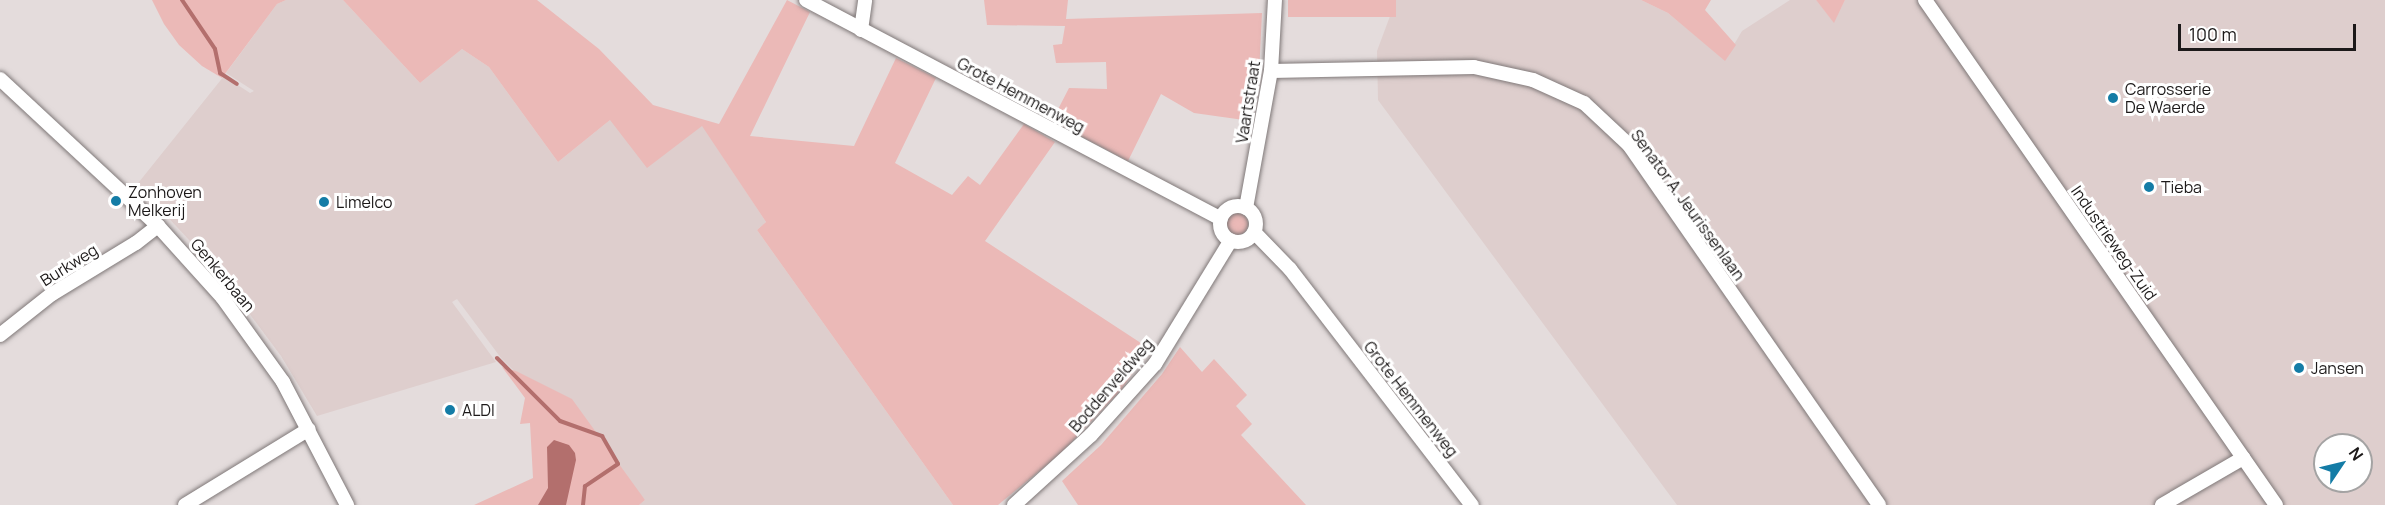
<!DOCTYPE html>
<style>
body{margin:0}
#map{position:relative;width:2385px;height:505px;overflow:hidden;background:#e4dcdc;font-family:Manrope,sans-serif}
div>[style]{position:absolute}
.built>*{inset:0;background:#dececd}
.green>*{inset:0;background:#ebb9b7;transform-origin:0 0}
.round{border-radius:50%}
.water>*{inset:0;background:#b36f6d}
.stream>*{height:4px;margin:-2px;padding:0 2px;transform-origin:2px;border-radius:2px;background:#b36f6d}
.roads{filter:drop-shadow(0 0 2px #7f7878) drop-shadow(0 0 2px #7f7878)}
.minor>*{height:14px;margin:-7px;padding:0 7px;transform-origin:7px;border-radius:7px;background:#fff}
.minor>.ring{margin:-7px;padding:0;box-sizing:content-box;background:none;border:14px solid #fff;border-radius:50%}
.dots>*{width:16px;height:16px;translate:-50% -50%;box-sizing:border-box;border:3px solid #fff;border-radius:50%}
span{translate:-50% -50%;white-space:nowrap;text-align:center;line-height:1.15;-webkit-text-stroke:6px #fff;paint-order:stroke}
.poi-label{font-size:16px;color:#1c1919}
.left{translate:0 -50%;text-align:left}
.street-label{font-size:16px;color:#1c1919}
.north{position:absolute;left:2313px;top:433px;width:60px;height:60px;box-sizing:border-box;background:#fff;border:2px solid #a4a3a3;border-radius:50%;rotate:55deg;font-size:16px;font-weight:700;line-height:24px;text-align:center;color:#1c1919}
.north::after{content:'';display:block;margin:auto;width:21px;height:27px;background:#147ca6;clip-path:polygon(50% 0,100% 100%,50% 72%,0 100%)}
.scale{position:absolute;left:2178px;top:24px;width:178px;height:27px;box-sizing:border-box;border:3px solid #1c1919;border-top:0;padding-left:8px;font-size:18px;line-height:21px;white-space:nowrap;color:#1c1919;-webkit-text-stroke:4px #fff;paint-order:stroke}
</style>
<div id="map">
<div class="built">
<i style="clip-path:polygon(286px 0,343px 0,420px 83px,462px 49px,489px 67px,558px 162px,610px 120px,702px 125px,766px 222px,757px 230px,953px 505px,639px 505px,645px 500px,501px 358px,457px 299px,452px 302px,496px 362px,317px 416px,281px 356px,216px 269px,163px 212px,135px 187px,224px 76px,250px 93px,254px 91px,226px 73px,277px 4px)"></i>
<i style="clip-path:polygon(evenodd,1396px 0,1641px 0,1668px 13px,1725px 60px,1742px 31px,1790px 0,1816px 0,1834px 22px,1845px 0,2385px 0,2385px 505px,1677px 505px,1378px 100px,1377px 51px,1396px 0,2325px 445px,2361px 445px,2361px 481px,2325px 481px,2325px 445px)"></i>
</div>
<div class="green">
<i style="clip-path:polygon(152px 0,286px 0,277px 4px,222px 78px,202px 66px,179px 45px,164px 24px)"></i>
<i style="clip-path:polygon(343px 0,537px 0,599px 49px,653px 105px,719px 124px,787px 0,810px 12px,750px 136px,854px 146px,896px 58px,936px 78px,895px 163px,952px 195px,968px 176px,980px 185px,1024px 124px,1055px 142px,985px 241px,1150px 349px,1121px 390px,1061px 453px,998px 505px,953px 505px,757px 230px,766px 222px,702px 126px,647px 168px,610px 120px,558px 162px,489px 67px,462px 49px,420px 83px)"></i>
<i style="clip-path:polygon(984px 0,1068px 0,1066px 19px,1262px 13px,1259px 74px,1251px 121px,1194px 113px,1161px 94px,1128px 161px,1052px 121px,1069px 88px,1107px 89px,1106px 62px,1056px 63px,1053px 45px,1062px 44px,1065px 26px,987px 25px)"></i>
<i style="left:1288px;top:0;width:108px;height:17px"></i>
<i style="clip-path:polygon(1641px 0,1711px 0,1705px 10px,1736px 45px,1725px 61px,1668px 13px)"></i>
<i style="clip-path:polygon(1816px 0,1845px 0,1834px 23px)"></i>
<i class="round" style="left:1226px;top:213px;width:22px;height:22px"></i>
<i style="clip-path:polygon(1180px 347px,1202px 372px,1214px 359px,1247px 395px,1236px 406px,1252px 424px,1241px 435px,1306px 505px,1078px 505px,1062px 481px,1101px 445px,1162px 374px)"></i>
<i style="clip-path:polygon(502px 367px,516px 371px,572px 399px,645px 500px,639px 505px,474px 505px,533px 478px,530px 423px,520px 424px,525px 398px)"></i>
</div>
<div class="water">
<i style="clip-path:polygon(554px 440px,569px 445px,575px 453px,576px 460px,566px 505px,538px 505px,548px 488px,547px 447px)"></i>
</div>
<div class="stream">
<i style="left:182px;top:0;width:59px;rotate:56deg"></i>
<i style="left:215px;top:49px;width:25px;rotate:78deg"></i>
<i style="left:220px;top:73px;width:20px;rotate:33deg"></i>
<i style="left:497px;top:358px;width:89px;rotate:45deg"></i>
<i style="left:560px;top:421px;width:45px;rotate:19.7deg"></i>
<i style="left:602px;top:436px;width:32px;rotate:60deg"></i>
<i style="left:618px;top:464px;width:40px;rotate:146deg"></i>
<i style="left:585px;top:486px;width:19px;rotate:96deg"></i>
</div>
<div class="roads">
<div class="minor">
<i style="left:806px;top:0;width:469px;rotate:27.8deg"></i>
<i style="left:1925px;top:0;width:615px;rotate:55.2deg"></i>
<i style="left:861px;top:30px;width:30px;rotate:-82deg"></i>
<i style="left:1271px;top:71px;width:203px;rotate:-1.1deg"></i>
<i style="left:1474px;top:67px;width:60px;rotate:12.4deg"></i>
<i style="left:1533px;top:80px;width:56px;rotate:24.3deg"></i>
<i style="left:1584px;top:103px;width:62px;rotate:43deg"></i>
<i style="left:1629px;top:145px;width:438px;rotate:55.2deg"></i>
<i style="left:0;top:79px;width:216px;rotate:42.9deg"></i>
<i style="left:158px;top:226px;width:96px;rotate:48deg"></i>
<i style="left:222px;top:297px;width:105px;rotate:54.3deg"></i>
<i style="left:283px;top:382px;width:139px;rotate:62.5deg"></i>
<i class="ring" style="left:1220px;top:206px;width:22px;height:22px"></i>
<i style="left:1246px;top:208px;width:139px;rotate:-79.7deg"></i>
<i style="left:1271px;top:71px;width:71px;rotate:-86.8deg"></i>
<i style="left:1254px;top:232px;width:52px;rotate:45.8deg"></i>
<i style="left:1290px;top:269px;width:298px;rotate:52.4deg"></i>
<i style="left:0;top:335px;width:66px;rotate:-38.3deg"></i>
<i style="left:52px;top:294px;width:98px;rotate:-31.3deg"></i>
<i style="left:136px;top:243px;width:28px;rotate:-38deg"></i>
<i style="left:185px;top:505px;width:145px;rotate:-31.5deg"></i>
<i style="left:1014px;top:505px;width:104px;rotate:-42.3deg"></i>
<i style="left:1091px;top:435px;width:96px;rotate:-48deg"></i>
<i style="left:1155px;top:364px;width:145px;rotate:-58.5deg"></i>
<i style="left:2162px;top:505px;width:94px;rotate:-30.1deg"></i>
</div>
</div>
<div class="dots">
<i style="left:2113px;top:98px;background:#147ca6"></i>
<i style="left:2149px;top:187px;background:#147ca6"></i>
<i style="left:116px;top:201px;background:#147ca6"></i>
<i style="left:324px;top:202px;background:#147ca6"></i>
<i style="left:2299px;top:368px;background:#147ca6"></i>
<i style="left:450px;top:410px;background:#147ca6"></i>
</div>
<div class="poi-label">
<span class="left" style="left:2125px;top:98px">Carrosserie<br>De Waerde</span>
<span class="left" style="left:2161px;top:187px">Tieba</span>
<span class="left" style="left:128px;top:201px">Zonhoven<br>Melkerij</span>
<span class="left" style="left:336px;top:202px">Limelco</span>
<span class="left" style="left:2311px;top:368px">Jansen</span>
<span class="left" style="left:462px;top:410px">ALDI</span>
</div>
<div class="street-label">
<span style="left:1021px;top:95px;rotate:28deg">Grote Hemmenweg</span>
<span style="left:1248px;top:102px;rotate:-81deg">Vaartstraat</span>
<span style="left:1688px;top:205px;rotate:54deg">Senator A. Jeurissenlaan</span>
<span style="left:2114px;top:243px;rotate:55deg">Industrieweg-Zuid</span>
<span style="left:69px;top:265px;rotate:-32deg">Burkweg</span>
<span style="left:223px;top:275px;rotate:50deg">Genkerbaan</span>
<span style="left:1111px;top:385px;rotate:-49deg">Boddenveldweg</span>
<span style="left:1411px;top:399px;rotate:52deg">Grote Hemmenweg</span>
</div>
<div class="north">N</div>
<div class="scale">100 m</div>
</div>
